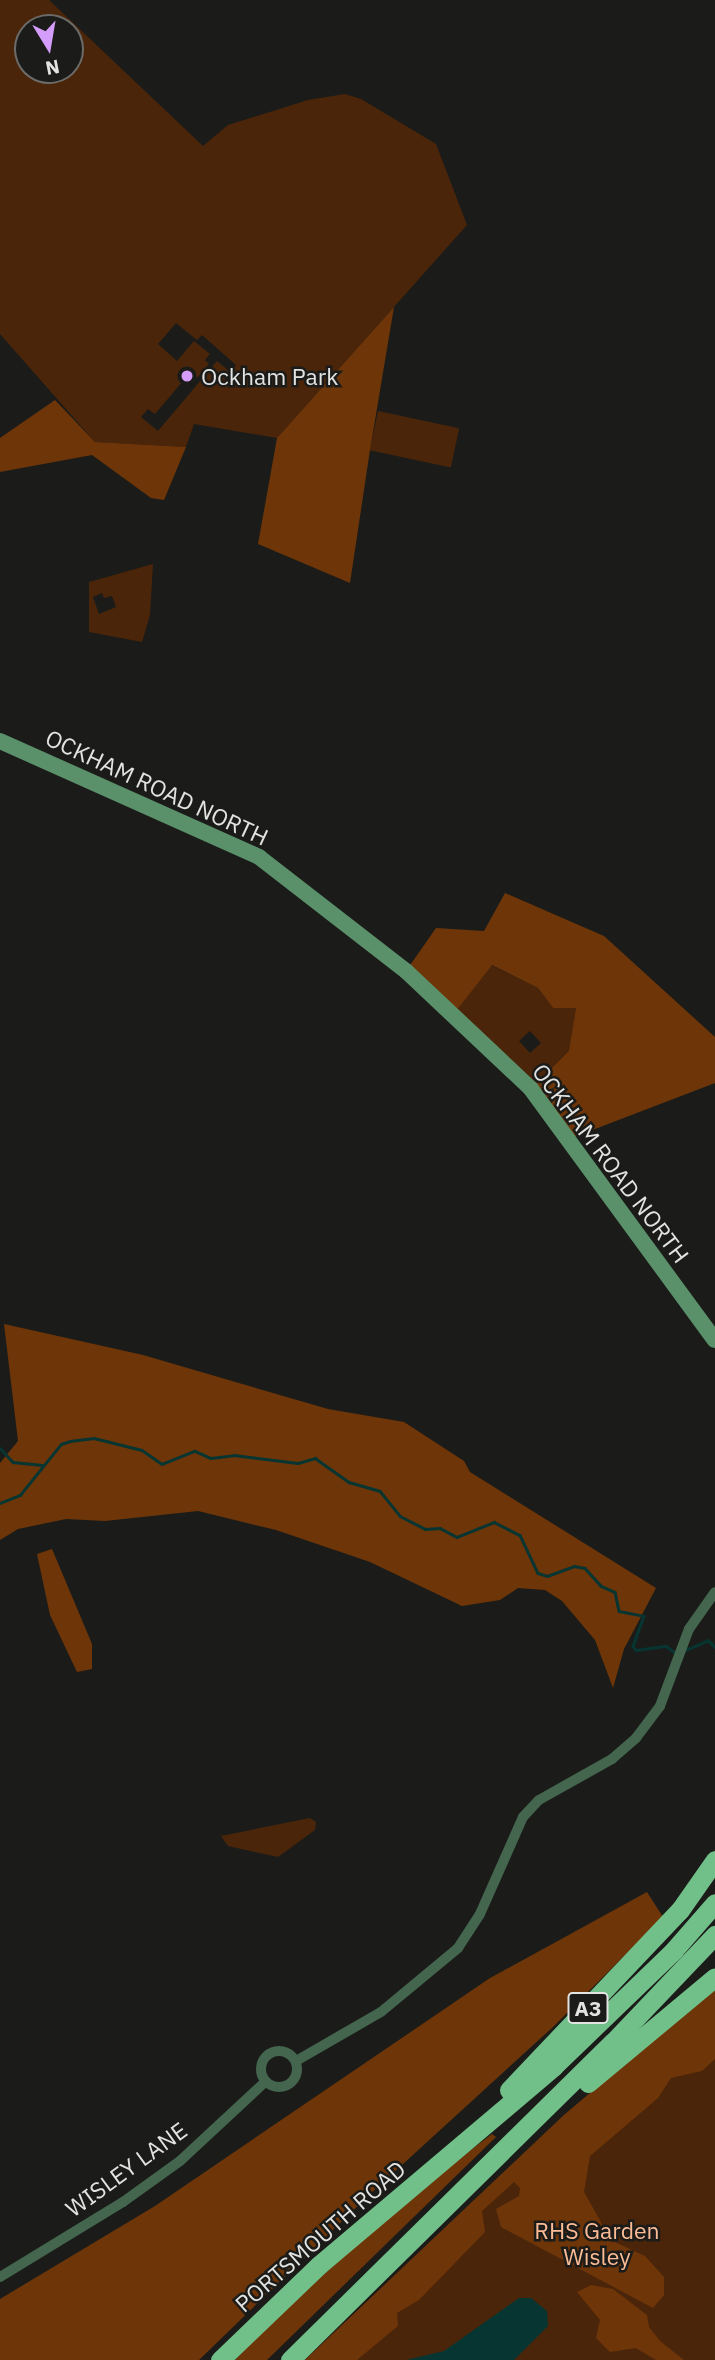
<!DOCTYPE html>
<style>
body{margin:0}
#map{position:relative;width:715px;height:2360px;overflow:hidden;background:#1b1c19;font-family:"IBM Plex Sans",sans-serif}
div>[style]{position:absolute}
.green>*{inset:0;background:#4b250a;transform-origin:0 0}
.forest>*{inset:0;background:#6e3508}
.water>*{inset:0;background:#063532}
.stream>*{height:2.5px;margin:-1.25px;padding:0 1.25px;transform-origin:1.25px;border-radius:1.25px;background:#063532}
.minor>*{height:10px;margin:-5px;padding:0 5px;transform-origin:5px;border-radius:5px;background:#44664e}
.minor>.ring{margin:-5px;padding:0;box-sizing:content-box;background:none;border:10px solid #44664e;border-radius:50%}
.secondary>*{height:16px;margin:-8px;padding:0 8px;transform-origin:8px;border-radius:8px;background:#5a906a}
.trunk>*{height:19px;margin:-9.5px;padding:0 9.5px;transform-origin:9.5px;border-radius:9.5px;background:#71c08a}
.dots>*{width:19px;height:19px;translate:-50% -50%;box-sizing:border-box;border:4px solid #1b1c19;border-radius:50%}
span{translate:-50% -50%;white-space:nowrap;text-align:center;line-height:1.15;-webkit-text-stroke:5px #1b1c19;paint-order:stroke}
.shield-label span{padding:2px 5px;background:#1b1c19;border:2px solid;border-radius:5px;-webkit-text-stroke-width:0}
.shield-label{font-size:21px;color:#e3e4e2;font-weight:700}
.poi-label{font-size:23px;color:#e3e4e2}
.left{translate:0 -50%;text-align:left}
.street-label{font-size:23px;color:#e3e4e2}
.park-label{font-size:23px;color:#fbbb94}
.north{position:absolute;left:14px;top:14px;width:70px;height:70px;box-sizing:border-box;background:#1b1c19;border:2px solid #6b6c69;border-radius:50%;rotate:169deg;font-size:19px;font-weight:700;line-height:28px;text-align:center;color:#e3e4e2}
.north::after{content:'';display:block;margin:auto;width:24px;height:32px;background:#d49cfb;clip-path:polygon(50% 0,100% 100%,50% 72%,0 100%)}
</style>
<div id="map">
<div class="green">
<i style="clip-path:polygon(evenodd,0 0,49px 0,203px 146px,228px 125px,308px 100px,345px 94px,361px 99px,436px 144px,467px 225px,277px 438px,194px 424px,186px 447px,95px 442px,0 334px,0 0,28px 28px,70px 28px,70px 70px,28px 70px,28px 28px,0 0,176px 323px,197px 340px,202px 335px,236px 365px,230px 372px,217px 361px,158px 431px,141px 417px,148px 409px,155px 414px,183px 381px,177px 375px,183px 367px,197px 378px,209px 364px,205px 360px,210px 354px,194px 341px,177px 361px,158px 344px,176px 323px)"></i>
<i style="left:378px;top:411px;width:83px;height:40px;rotate:12deg"></i>
<i style="clip-path:polygon(evenodd,153px 564px,150px 615px,142px 642px,89px 632px,89px 582px,153px 564px,102px 593px,104px 598px,112px 596px,116px 607px,99px 614px,93px 597px,102px 593px)"></i>
<i style="clip-path:polygon(evenodd,491px 965px,538px 988px,553px 1008px,576px 1008px,570px 1051px,535px 1085px,457px 1010px,491px 965px,530px 1031px,541px 1043px,530px 1053px,519px 1041px,530px 1031px)"></i>
<i style="clip-path:polygon(310px 1818px,316px 1822px,315px 1830px,278px 1857px,228px 1846px,221px 1836px)"></i>
<i style="clip-path:polygon(715px 1987px,715px 2360px,305px 2360px,564px 2115px)"></i>
</div>
<div class="forest">
<i style="clip-path:polygon(394px 307px,370px 450px,350px 583px,258px 544px,277px 438px)"></i>
<i style="clip-path:polygon(55px 400px,95px 442px,186px 447px,164px 500px,151px 498px,92px 455px,0 472px,0 438px)"></i>
<i style="clip-path:polygon(505px 893px,604px 936px,715px 1037px,715px 1083px,569px 1139px,531px 1089px,569px 1051px,576px 1008px,553px 1008px,538px 988px,492px 965px,453px 1015px,406px 971px,436px 928px,484px 931px)"></i>
<i style="clip-path:polygon(4px 1324px,143px 1355px,328px 1409px,404px 1422px,464px 1461px,470px 1472px,656px 1588px,624px 1649px,613px 1688px,595px 1640px,562px 1601px,545px 1590px,518px 1588px,500px 1600px,462px 1606px,370px 1562px,276px 1530px,198px 1511px,105px 1521px,66px 1519px,18px 1529px,0 1540px,0 1463px,18px 1441px)"></i>
<i style="clip-path:polygon(52px 1549px,92px 1644px,92px 1669px,77px 1672px,50px 1615px,37px 1554px)"></i>
<i style="clip-path:polygon(647px 1892px,663px 1917px,553px 2027px,369px 2195px,199px 2360px,0 2360px,0 2299px,155px 2206px,490px 1978px)"></i>
<i style="clip-path:polygon(715px 1987px,715px 2059px,702px 2071px,671px 2078px,658px 2098px,590px 2156px,584px 2192px,601px 2222px,604px 2237px,645px 2256px,664px 2277px,664px 2295px,653px 2308px,501px 2227px,496px 2209px,519px 2196px,520px 2188px,514px 2182px,482px 2211px,485px 2232px,419px 2300px,397px 2313px,398px 2326px,357px 2360px,305px 2360px,564px 2115px)"></i>
<i style="clip-path:polygon(492px 2134px,496px 2137px,267px 2360px,235px 2360px,303px 2289px,415px 2192px)"></i>
<i style="clip-path:polygon(591px 2285px,613px 2289px,647px 2315px,649px 2327px,660px 2341px,684px 2360px,656px 2360px,636px 2348px,610px 2352px,596px 2338px,600px 2320px,577px 2292px)"></i>
</div>
<div class="water">
<i style="clip-path:polygon(519px 2298px,531px 2298px,547px 2311px,548px 2326px,514px 2360px,406px 2360px,444px 2351px)"></i>
</div>
<div class="stream">
<i style="left:0;top:1448px;width:19px;rotate:47deg"></i>
<i style="left:13px;top:1462px;width:29px;rotate:6deg"></i>
<i style="left:0;top:1503px;width:22px;rotate:-22deg"></i>
<i style="left:20px;top:1495px;width:65px;rotate:-51.2deg"></i>
<i style="left:61px;top:1444px;width:9px;rotate:-18deg"></i>
<i style="left:70px;top:1441px;width:24px;rotate:-7deg"></i>
<i style="left:94px;top:1438px;width:49px;rotate:14deg"></i>
<i style="left:142px;top:1450px;width:24px;rotate:35deg"></i>
<i style="left:162px;top:1464px;width:35px;rotate:-22deg"></i>
<i style="left:195px;top:1451px;width:17px;rotate:24deg"></i>
<i style="left:211px;top:1458px;width:23px;rotate:-7deg"></i>
<i style="left:234px;top:1455px;width:64px;rotate:7.1deg"></i>
<i style="left:298px;top:1463px;width:18px;rotate:-16deg"></i>
<i style="left:315px;top:1458px;width:42px;rotate:35.2deg"></i>
<i style="left:349px;top:1482px;width:32px;rotate:16deg"></i>
<i style="left:380px;top:1491px;width:32px;rotate:51deg"></i>
<i style="left:400px;top:1516px;width:28px;rotate:27deg"></i>
<i style="left:425px;top:1529px;width:15px;rotate:-4deg"></i>
<i style="left:440px;top:1528px;width:19px;rotate:28deg"></i>
<i style="left:457px;top:1537px;width:40px;rotate:-22deg"></i>
<i style="left:494px;top:1522px;width:29px;rotate:27deg"></i>
<i style="left:520px;top:1535px;width:42px;rotate:64.7deg"></i>
<i style="left:538px;top:1573px;width:9px;rotate:18deg"></i>
<i style="left:547px;top:1576px;width:29px;rotate:-20deg"></i>
<i style="left:574px;top:1566px;width:11px;rotate:10deg"></i>
<i style="left:585px;top:1568px;width:24px;rotate:48deg"></i>
<i style="left:601px;top:1586px;width:15px;rotate:23deg"></i>
<i style="left:615px;top:1592px;width:19px;rotate:78deg"></i>
<i style="left:619px;top:1611px;width:25px;rotate:11deg"></i>
<i style="left:644px;top:1616px;width:32px;rotate:110deg"></i>
<i style="left:633px;top:1646px;width:5px;rotate:53deg"></i>
<i style="left:636px;top:1650px;width:30px;rotate:-8deg"></i>
<i style="left:666px;top:1646px;width:12px;rotate:35deg"></i>
<i style="left:686px;top:1650px;width:24px;rotate:-24deg"></i>
<i style="left:708px;top:1640px;width:10px;rotate:45deg"></i>
</div>
<div class="minor">
<i class="ring" style="left:261px;top:2051px;width:26px;height:26px"></i>
<i style="left:296px;top:2061px;width:98px;rotate:-30deg"></i>
<i style="left:381px;top:2012px;width:100px;rotate:-39.7deg"></i>
<i style="left:458px;top:1948px;width:40px;rotate:-57.1deg"></i>
<i style="left:480px;top:1914px;width:106px;rotate:-66.1deg"></i>
<i style="left:523px;top:1817px;width:23px;rotate:-47deg"></i>
<i style="left:539px;top:1800px;width:84px;rotate:-29.3deg"></i>
<i style="left:612px;top:1759px;width:32px;rotate:-41deg"></i>
<i style="left:636px;top:1738px;width:40px;rotate:-53deg"></i>
<i style="left:660px;top:1706px;width:82px;rotate:-69.4deg"></i>
<i style="left:689px;top:1629px;width:45px;rotate:-54.9deg"></i>
<i style="left:0;top:2277px;width:144px;rotate:-31.4deg"></i>
<i style="left:123px;top:2202px;width:70px;rotate:-35.7deg"></i>
<i style="left:180px;top:2161px;width:117px;rotate:-42.9deg"></i>
</div>
<div class="secondary">
<i style="left:0;top:741px;width:284px;rotate:24.1deg"></i>
<i style="left:259px;top:857px;width:186px;rotate:37.8deg"></i>
<i style="left:406px;top:971px;width:172px;rotate:43.3deg"></i>
<i style="left:531px;top:1089px;width:311px;rotate:53.8deg"></i>
</div>
<div class="trunk">
<i style="left:588px;top:2083px;width:165px;rotate:-39.8deg"></i>
<i style="left:509px;top:2090px;width:248px;rotate:-46.5deg"></i>
<i style="left:680px;top:1910px;width:61px;rotate:-55deg"></i>
<i style="left:220px;top:2360px;width:137px;rotate:-43.8deg"></i>
<i style="left:319px;top:2265px;width:307px;rotate:-40.2deg"></i>
<i style="left:553px;top:2067px;width:168px;rotate:-44deg"></i>
<i style="left:674px;top:1950px;width:62px;rotate:-48.9deg"></i>
<i style="left:290px;top:2360px;width:453px;rotate:-44.6deg"></i>
<i style="left:613px;top:2042px;width:148px;rotate:-46.4deg"></i>
</div>
<div class="dots">
<i style="left:187px;top:376px;background:#d49cfb"></i>
</div>
<div class="shield-label">
<span style="left:588px;top:2008px">A3</span>
</div>
<div class="poi-label">
<span class="left" style="left:201px;top:376px">Ockham Park</span>
</div>
<div class="street-label">
<span style="left:157px;top:787px;rotate:25deg">OCKHAM ROAD NORTH</span>
<span style="left:611px;top:1163px;rotate:53deg">OCKHAM ROAD NORTH</span>
<span style="left:126px;top:2169px;rotate:-36deg">WISLEY LANE</span>
<span style="left:320px;top:2236px;rotate:-41deg">PORTSMOUTH ROAD</span>
</div>
<div class="park-label">
<span style="left:597px;top:2243px">RHS Garden<br>Wisley</span>
</div>
<div class="north">N</div>
</div>
